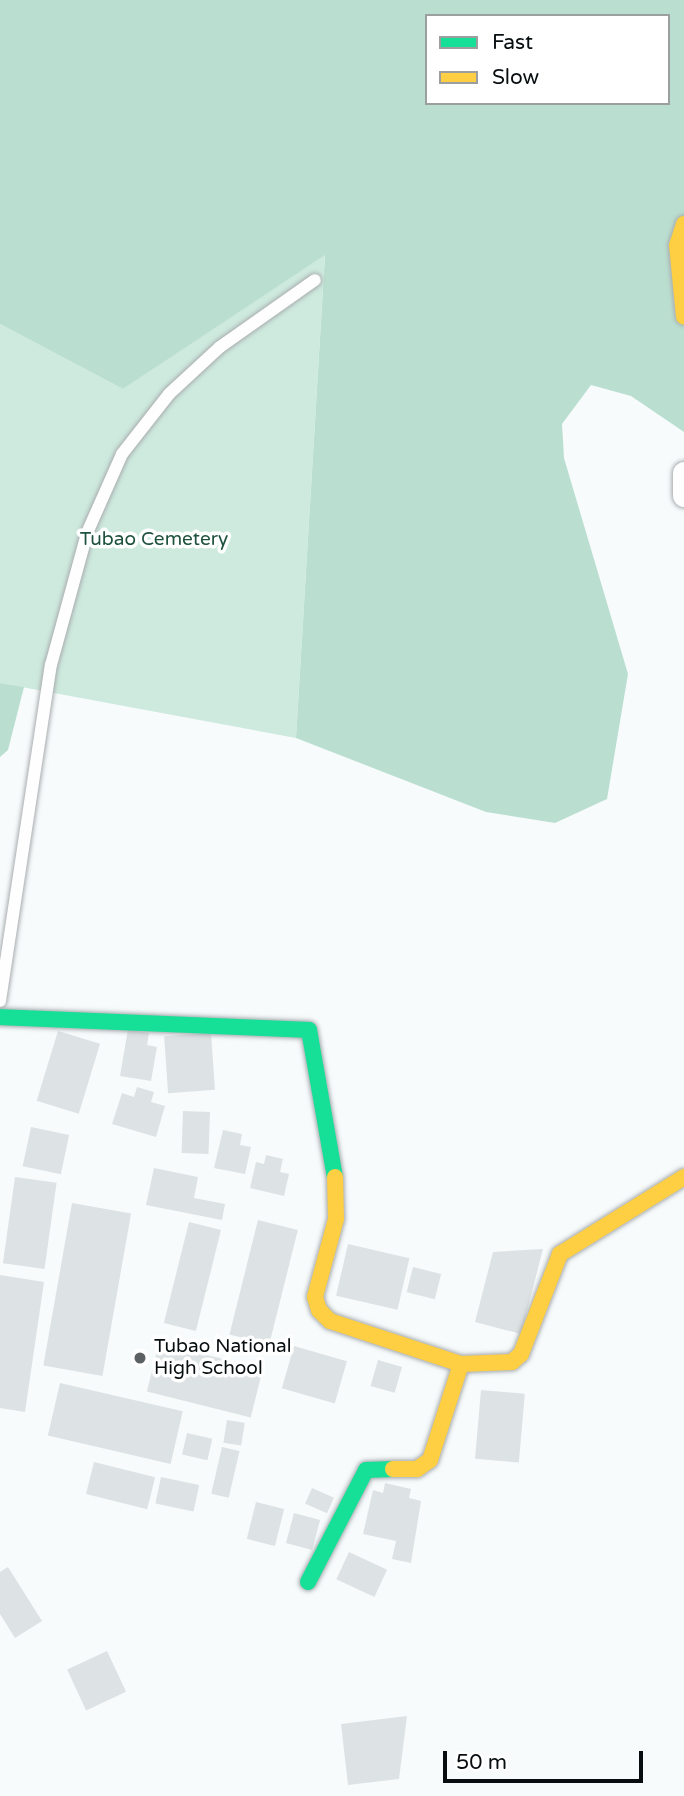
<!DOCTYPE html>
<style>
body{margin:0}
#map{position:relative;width:684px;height:1796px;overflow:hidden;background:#f7fbfc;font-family:"Varela Round",sans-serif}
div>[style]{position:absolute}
.green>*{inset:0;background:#ceeadf}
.forest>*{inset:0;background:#badfd0}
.building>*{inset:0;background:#dde2e4;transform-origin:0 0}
.roads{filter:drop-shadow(0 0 2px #a9adaf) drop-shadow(0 0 2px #a9adaf)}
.lane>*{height:12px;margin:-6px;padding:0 6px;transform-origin:6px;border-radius:6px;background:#fefeff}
.street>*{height:23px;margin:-11.5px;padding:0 11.5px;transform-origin:11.5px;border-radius:11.5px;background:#fefeff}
.fast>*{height:16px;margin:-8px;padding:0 8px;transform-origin:8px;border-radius:8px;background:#16e098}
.slow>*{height:16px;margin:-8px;padding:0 8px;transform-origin:8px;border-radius:8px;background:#ffcf43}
.dots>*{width:19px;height:19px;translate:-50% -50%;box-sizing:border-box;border:4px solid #fff;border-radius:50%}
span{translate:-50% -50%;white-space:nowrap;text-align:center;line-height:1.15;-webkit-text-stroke:7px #fff;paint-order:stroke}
.park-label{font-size:19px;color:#1f523e}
.poi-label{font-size:19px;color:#080e10}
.left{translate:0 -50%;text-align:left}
.legend{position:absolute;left:425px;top:14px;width:245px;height:91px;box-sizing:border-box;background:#fff;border:2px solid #9c9f9f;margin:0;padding:9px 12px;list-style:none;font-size:21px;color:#080e10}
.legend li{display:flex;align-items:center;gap:14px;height:35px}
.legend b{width:35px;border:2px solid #9c9f9f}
.scale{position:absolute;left:443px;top:1751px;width:200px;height:32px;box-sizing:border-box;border:4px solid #080e10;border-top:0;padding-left:9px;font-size:21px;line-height:24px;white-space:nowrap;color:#080e10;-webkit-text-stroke:5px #fff;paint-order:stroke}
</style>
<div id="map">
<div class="green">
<i style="clip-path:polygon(325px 254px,296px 738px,0 683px,0 324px,123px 389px)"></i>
</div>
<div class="forest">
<i style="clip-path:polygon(evenodd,0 0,684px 0,684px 432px,631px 396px,591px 385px,562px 424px,564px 458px,628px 674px,607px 799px,555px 823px,486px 812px,296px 738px,325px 255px,123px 389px,0 324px,0 0,427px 16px,668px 16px,668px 103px,427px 103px,427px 16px)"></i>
<i style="clip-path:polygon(0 683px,24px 687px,8px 750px,0 757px)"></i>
</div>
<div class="building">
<i style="clip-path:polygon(128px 1029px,149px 1033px,147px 1045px,157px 1047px,151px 1081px,120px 1076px)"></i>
<i style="left:58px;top:1031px;width:44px;height:73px;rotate:17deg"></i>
<i style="left:211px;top:1033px;width:57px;height:47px;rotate:86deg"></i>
<i style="clip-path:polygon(137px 1087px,154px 1092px,151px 1102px,165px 1106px,156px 1137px,112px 1124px,122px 1093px,134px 1097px)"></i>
<i style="left:183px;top:1111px;width:27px;height:42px;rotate:2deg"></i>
<i style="left:31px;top:1127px;width:39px;height:40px;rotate:12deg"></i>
<i style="clip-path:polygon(223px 1130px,242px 1134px,240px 1145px,251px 1147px,245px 1174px,214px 1168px)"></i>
<i style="clip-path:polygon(266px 1155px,283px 1159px,280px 1172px,289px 1174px,284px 1196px,250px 1188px,256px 1162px,264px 1164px)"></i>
<i style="clip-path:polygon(154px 1168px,198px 1177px,194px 1198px,225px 1204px,222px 1220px,146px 1205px)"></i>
<i style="left:15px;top:1177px;width:42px;height:87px;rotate:8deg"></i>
<i style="left:72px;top:1203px;width:60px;height:165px;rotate:10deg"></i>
<i style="left:258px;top:1220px;width:41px;height:118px;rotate:14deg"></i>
<i style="left:189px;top:1222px;width:33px;height:104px;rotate:14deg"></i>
<i style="left:348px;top:1244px;width:63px;height:53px;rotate:13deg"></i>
<i style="clip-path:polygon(543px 1249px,521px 1334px,475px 1322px,493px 1252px)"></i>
<i style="left:413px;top:1267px;width:29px;height:26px;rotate:14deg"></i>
<i style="clip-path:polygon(0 1275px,44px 1282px,25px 1412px,0 1408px)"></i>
<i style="left:159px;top:1343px;width:107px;height:50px;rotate:14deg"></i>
<i style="left:294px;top:1346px;width:55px;height:44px;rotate:16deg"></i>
<i style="left:378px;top:1360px;width:25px;height:27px;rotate:16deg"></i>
<i style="left:60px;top:1383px;width:126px;height:54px;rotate:13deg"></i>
<i style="left:481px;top:1390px;width:44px;height:69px;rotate:5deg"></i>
<i style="left:227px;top:1420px;width:18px;height:23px;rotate:9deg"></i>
<i style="left:187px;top:1433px;width:26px;height:22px;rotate:13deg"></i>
<i style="left:222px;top:1447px;width:18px;height:48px;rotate:13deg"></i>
<i style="left:94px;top:1462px;width:63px;height:33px;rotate:14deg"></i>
<i style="left:161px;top:1477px;width:39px;height:27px;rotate:12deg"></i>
<i style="clip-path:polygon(385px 1483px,411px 1489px,409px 1498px,421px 1501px,411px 1563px,392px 1559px,396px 1541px,363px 1534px,373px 1490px,383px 1493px)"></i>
<i style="left:312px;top:1488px;width:24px;height:17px;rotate:24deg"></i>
<i style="left:256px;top:1502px;width:29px;height:38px;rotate:14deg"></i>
<i style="left:294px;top:1513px;width:27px;height:31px;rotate:15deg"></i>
<i style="left:349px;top:1552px;width:42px;height:30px;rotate:25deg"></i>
<i style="clip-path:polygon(8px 1567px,42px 1621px,15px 1638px,0 1614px,0 1572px)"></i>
<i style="left:107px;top:1651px;width:45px;height:44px;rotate:65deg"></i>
<i style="clip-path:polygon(407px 1716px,399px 1779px,348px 1785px,341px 1724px)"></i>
</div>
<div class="roads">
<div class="lane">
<i style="left:0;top:1001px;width:340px;rotate:-81.4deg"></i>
<i style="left:51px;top:665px;width:137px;rotate:-74.7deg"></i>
<i style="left:87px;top:533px;width:86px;rotate:-66.1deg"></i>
<i style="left:122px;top:454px;width:76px;rotate:-51.9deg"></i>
<i style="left:169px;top:394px;width:69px;rotate:-42.7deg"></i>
<i style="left:220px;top:347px;width:116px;rotate:-35.2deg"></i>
</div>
<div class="street">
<i style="left:684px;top:473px;width:22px;rotate:90deg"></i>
</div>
<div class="fast">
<i style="left:0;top:1017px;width:309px;rotate:2.4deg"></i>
<i style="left:309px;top:1030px;width:149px;rotate:80deg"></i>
<i style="left:308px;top:1582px;width:126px;rotate:-62.6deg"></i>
<i style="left:366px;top:1470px;width:27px;rotate:-2deg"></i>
</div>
<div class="slow">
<i style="left:684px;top:224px;width:22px;rotate:108deg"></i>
<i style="left:677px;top:245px;width:72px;rotate:84.4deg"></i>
<i style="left:335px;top:1177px;width:42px;rotate:88.6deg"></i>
<i style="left:336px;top:1219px;width:81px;rotate:105.1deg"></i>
<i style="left:315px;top:1297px;width:14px;rotate:73deg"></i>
<i style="left:319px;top:1310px;width:16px;rotate:45deg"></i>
<i style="left:330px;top:1321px;width:138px;rotate:18.2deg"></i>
<i style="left:461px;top:1364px;width:101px;rotate:107.9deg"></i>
<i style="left:430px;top:1460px;width:16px;rotate:145deg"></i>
<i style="left:417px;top:1469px;width:24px;rotate:180deg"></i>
<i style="left:461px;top:1364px;width:51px;rotate:-2.2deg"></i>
<i style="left:512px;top:1362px;width:12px;rotate:-42deg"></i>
<i style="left:521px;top:1354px;width:107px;rotate:-68.7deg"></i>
<i style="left:560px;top:1254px;width:146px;rotate:-31.8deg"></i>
</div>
</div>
<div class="dots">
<i style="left:140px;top:1358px;background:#5c6163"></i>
</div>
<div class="park-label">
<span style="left:154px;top:540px">Tubao Cemetery</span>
</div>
<div class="poi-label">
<span class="left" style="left:154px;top:1358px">Tubao National<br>High School</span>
</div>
<ul class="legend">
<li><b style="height:9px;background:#16e098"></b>Fast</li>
<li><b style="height:9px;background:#ffcf43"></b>Slow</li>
</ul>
<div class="scale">50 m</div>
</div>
